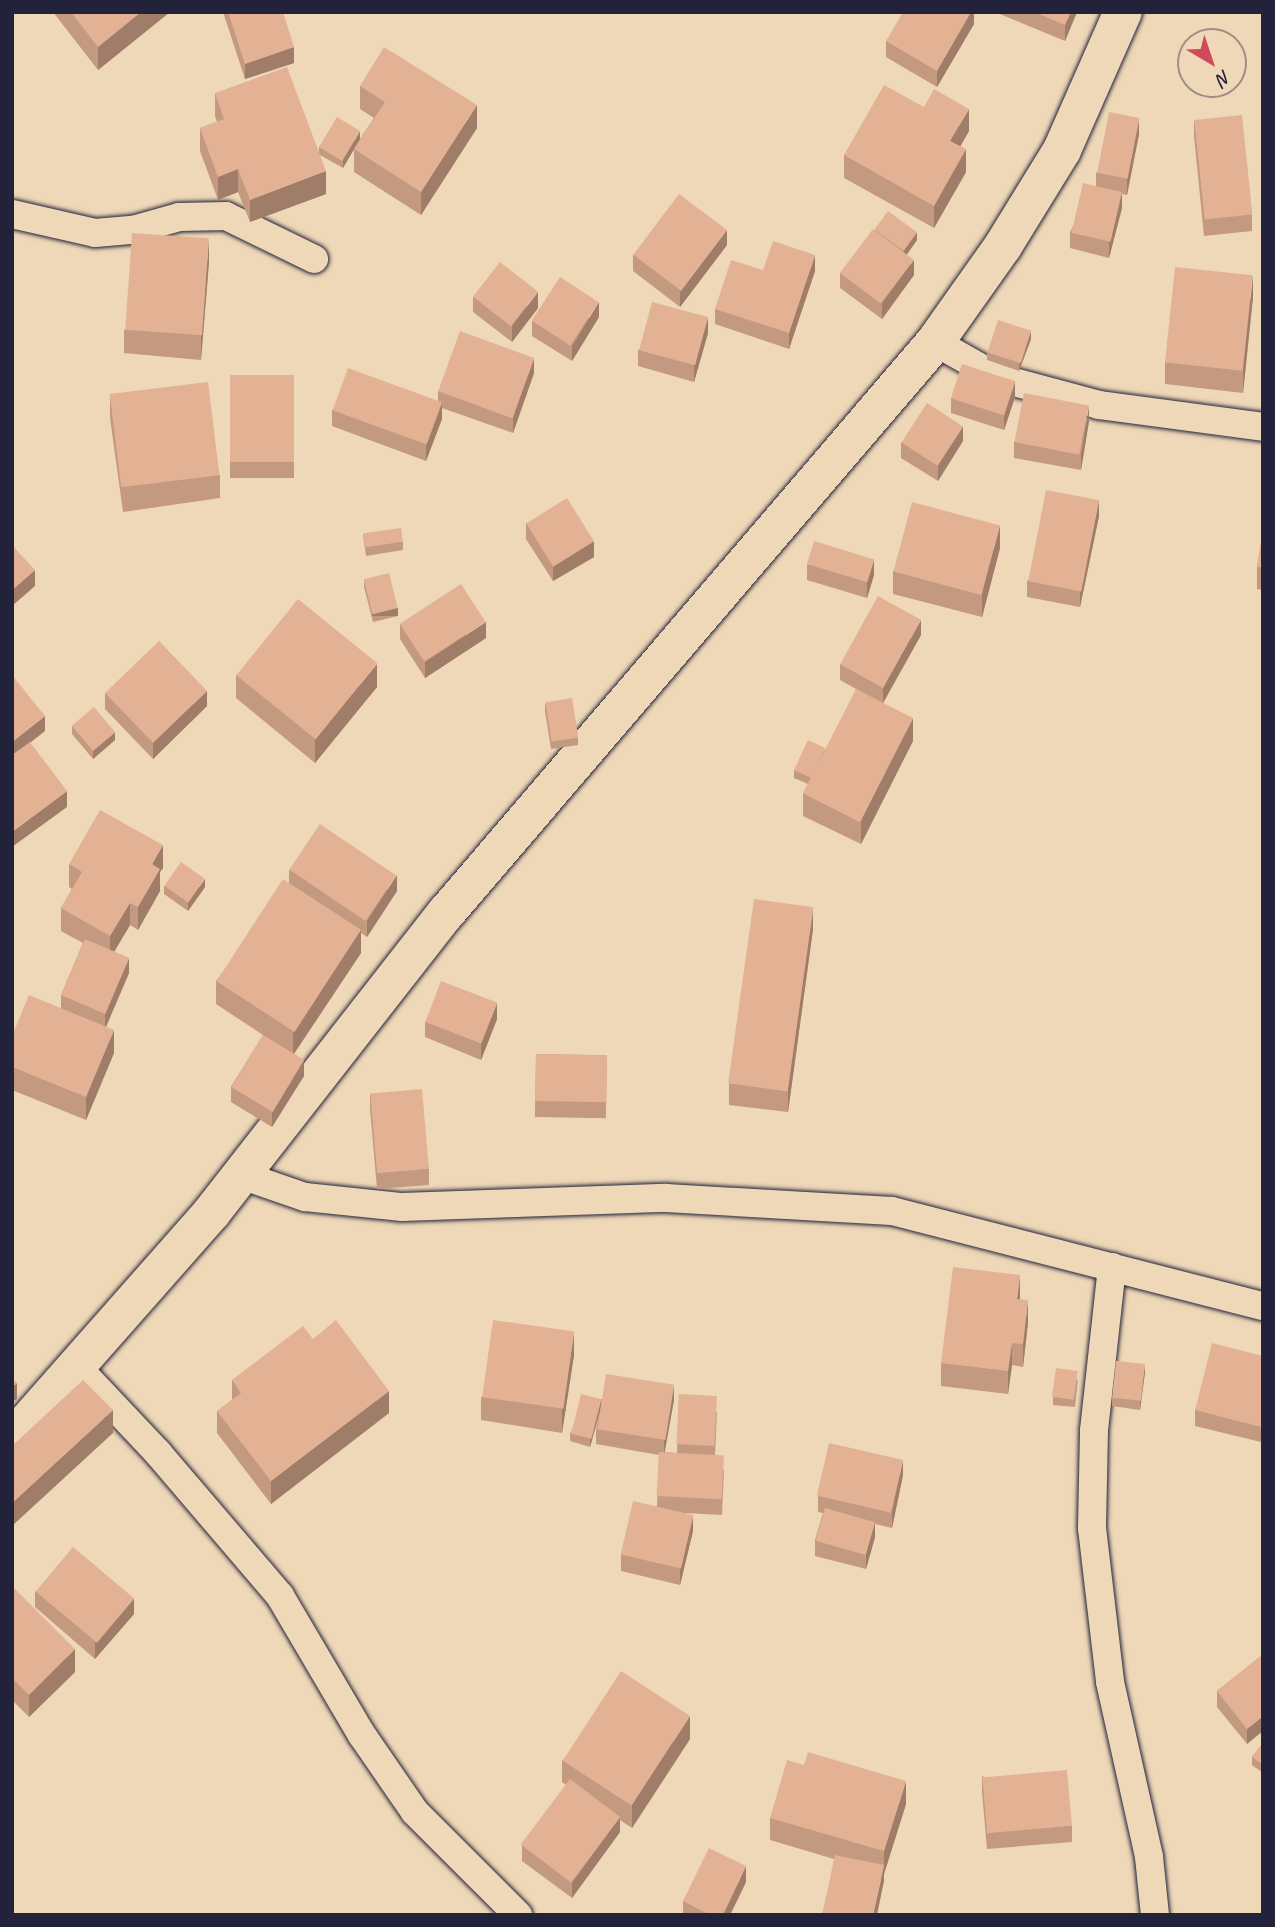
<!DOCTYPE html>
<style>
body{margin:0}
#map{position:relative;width:1275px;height:1927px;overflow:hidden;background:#efd8b7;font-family:Caveat,sans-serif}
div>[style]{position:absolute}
.roads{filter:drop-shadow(0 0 2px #22223b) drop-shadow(0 0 2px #22223b)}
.street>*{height:28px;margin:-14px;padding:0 14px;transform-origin:14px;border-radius:14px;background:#efd8b7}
.secondary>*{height:38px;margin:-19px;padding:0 19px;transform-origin:19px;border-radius:19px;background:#efd8b7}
.wall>*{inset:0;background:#c39980;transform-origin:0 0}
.shaded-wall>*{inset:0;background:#9f7d68;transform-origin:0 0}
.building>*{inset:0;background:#e3b295;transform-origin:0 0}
span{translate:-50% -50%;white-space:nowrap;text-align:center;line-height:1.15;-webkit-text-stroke:5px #efd8b7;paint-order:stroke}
.frame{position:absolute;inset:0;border:14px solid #22223b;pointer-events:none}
.north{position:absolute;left:1177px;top:28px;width:70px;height:70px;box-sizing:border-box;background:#efd8b7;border:2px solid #9d8f85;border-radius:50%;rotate:141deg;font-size:19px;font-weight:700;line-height:28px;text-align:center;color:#22223b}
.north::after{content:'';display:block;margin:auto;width:24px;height:32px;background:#d1495b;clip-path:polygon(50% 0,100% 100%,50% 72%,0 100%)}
</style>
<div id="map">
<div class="roads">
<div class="street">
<i style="left:12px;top:214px;width:85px;rotate:12.9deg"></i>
<i style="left:95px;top:233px;width:38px;rotate:-5deg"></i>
<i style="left:133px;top:230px;width:48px;rotate:-15.8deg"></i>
<i style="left:179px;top:217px;width:47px;rotate:-1.2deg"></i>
<i style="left:226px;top:216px;width:98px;rotate:26deg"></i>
<i style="left:935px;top:342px;width:73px;rotate:29.4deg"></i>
<i style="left:999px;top:378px;width:104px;rotate:15.1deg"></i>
<i style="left:1099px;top:405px;width:165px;rotate:7.6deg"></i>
<i style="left:241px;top:1175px;width:68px;rotate:19deg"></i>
<i style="left:305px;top:1197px;width:98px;rotate:5.9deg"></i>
<i style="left:402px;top:1207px;width:264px;rotate:-2deg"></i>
<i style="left:666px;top:1198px;width:226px;rotate:3.3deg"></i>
<i style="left:892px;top:1211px;width:383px;rotate:14.4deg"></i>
<i style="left:1112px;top:1267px;width:165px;rotate:96.3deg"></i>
<i style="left:1094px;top:1431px;width:97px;rotate:91.2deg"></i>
<i style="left:1092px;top:1528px;width:155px;rotate:83.3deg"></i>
<i style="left:1110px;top:1682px;width:179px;rotate:77.4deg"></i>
<i style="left:1149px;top:1857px;width:58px;rotate:84.1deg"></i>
<i style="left:78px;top:1368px;width:117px;rotate:46.7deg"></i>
<i style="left:158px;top:1453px;width:188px;rotate:49.5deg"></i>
<i style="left:280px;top:1596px;width:161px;rotate:59.5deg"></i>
<i style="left:362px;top:1735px;width:93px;rotate:55.5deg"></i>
<i style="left:415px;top:1812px;width:146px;rotate:45deg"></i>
</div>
<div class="secondary">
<i style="left:12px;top:1439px;width:303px;rotate:-48.6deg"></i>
<i style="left:212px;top:1212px;width:380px;rotate:-52deg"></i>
<i style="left:446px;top:913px;width:752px;rotate:-49.42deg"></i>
<i style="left:935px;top:342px;width:118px;rotate:-54.7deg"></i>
<i style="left:1003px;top:246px;width:113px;rotate:-58.4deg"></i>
<i style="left:1062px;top:150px;width:151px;rotate:-66.2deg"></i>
</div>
</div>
<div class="wall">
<i style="clip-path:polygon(53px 12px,170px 12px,98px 70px)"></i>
<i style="clip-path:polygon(223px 12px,283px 12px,294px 63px,245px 79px)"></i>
<i style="clip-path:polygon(974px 12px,974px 24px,937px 87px,886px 57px,886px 41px)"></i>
<i style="clip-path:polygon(995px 12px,1077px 12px,1065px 41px)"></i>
<i style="clip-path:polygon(360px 86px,477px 128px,421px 215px,354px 172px,354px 149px,343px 168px,320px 155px,326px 194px,250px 222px,238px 192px,218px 200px,200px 151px,200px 128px,217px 122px,215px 116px,215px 93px,319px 154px,319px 147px,360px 139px,374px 118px,360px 109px)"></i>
<i style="clip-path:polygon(924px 107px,969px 131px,960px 147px,966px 172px,934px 228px,844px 178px,844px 155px)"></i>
<i style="clip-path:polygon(1194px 120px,1252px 215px,1252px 231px,1204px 236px,1194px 136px)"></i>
<i style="clip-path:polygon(1139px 134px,1127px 195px,1122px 194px,1122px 208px,1109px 258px,1070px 248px,1070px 232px,1096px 186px,1096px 173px)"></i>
<i style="clip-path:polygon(875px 230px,917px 240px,907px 254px,914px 275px,882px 319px,840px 288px,840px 273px)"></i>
<i style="clip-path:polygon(727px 245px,680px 307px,633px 271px,633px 255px)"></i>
<i style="clip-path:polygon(209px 262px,201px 360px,124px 353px,124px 330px)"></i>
<i style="clip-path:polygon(763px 270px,815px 271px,789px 349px,715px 324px,715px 309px)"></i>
<i style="clip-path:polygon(473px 297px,538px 308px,512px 342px,473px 312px)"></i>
<i style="clip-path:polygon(1253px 297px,1243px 393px,1165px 384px,1165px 362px)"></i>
<i style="clip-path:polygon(599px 317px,572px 361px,532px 336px,532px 321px)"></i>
<i style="clip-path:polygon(708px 333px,694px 382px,638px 366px,638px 350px)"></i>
<i style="clip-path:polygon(1031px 339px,1019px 371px,987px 360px,987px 352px)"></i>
<i style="clip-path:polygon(534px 373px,513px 433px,442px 408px,442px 419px,426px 461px,332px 426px,332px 410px,438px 402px,438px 391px)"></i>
<i style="left:230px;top:375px;width:64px;height:103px"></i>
<i style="clip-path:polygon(110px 396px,220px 475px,220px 498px,123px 512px,110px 418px)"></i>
<i style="clip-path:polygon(1015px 397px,1004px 430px,951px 413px,951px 398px)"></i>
<i style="clip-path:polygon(1089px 421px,1081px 470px,1014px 458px,1014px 442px)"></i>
<i style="clip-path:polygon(963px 441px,938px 481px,901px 458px,901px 442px)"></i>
<i style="clip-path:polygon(1099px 516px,1080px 607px,1027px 597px,1027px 581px)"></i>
<i style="clip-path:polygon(526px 523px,594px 557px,553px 581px,526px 539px)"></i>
<i style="clip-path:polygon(1263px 531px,1263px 590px,1257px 589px,1257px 567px)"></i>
<i style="clip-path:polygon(363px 534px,403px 542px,403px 550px,366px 556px)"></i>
<i style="clip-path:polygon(1000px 548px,982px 617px,893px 594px,893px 571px)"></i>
<i style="clip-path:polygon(807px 564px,874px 575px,867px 598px,807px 580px)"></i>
<i style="clip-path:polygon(364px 579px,398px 616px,373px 622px,364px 587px)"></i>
<i style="clip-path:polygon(400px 624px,486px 638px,425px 678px,400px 639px)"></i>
<i style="clip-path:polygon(921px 635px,883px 703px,913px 741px,861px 844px,803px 816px,803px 793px,808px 784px,794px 778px,794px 770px,825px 750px,865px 694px,840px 680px,840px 664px)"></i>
<i style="clip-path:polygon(236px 675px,377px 687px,315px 763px,236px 698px)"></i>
<i style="clip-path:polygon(105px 693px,207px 706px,153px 759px,105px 709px)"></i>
<i style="clip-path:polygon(545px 703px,578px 738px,578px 745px,551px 749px,545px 711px)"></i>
<i style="clip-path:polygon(72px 726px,115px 740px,93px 759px,72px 734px)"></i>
<i style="clip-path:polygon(69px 864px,163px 868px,160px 872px,160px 891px,138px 930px,130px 925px,114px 951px,129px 973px,106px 1027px,114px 1053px,86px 1120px,12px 1090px,12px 1036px,61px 1008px,61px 995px,83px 943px,61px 931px,61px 908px,72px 889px,69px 887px)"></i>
<i style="clip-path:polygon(289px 870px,397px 891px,367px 937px,361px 933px,361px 953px,294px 1054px,304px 1076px,272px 1127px,231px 1102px,231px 1087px,263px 1035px,216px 1004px,216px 981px,289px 883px)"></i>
<i style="clip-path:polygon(164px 886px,205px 887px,188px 911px,164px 894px)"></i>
<i style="clip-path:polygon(813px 929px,788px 1112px,729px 1105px,729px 1083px)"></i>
<i style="clip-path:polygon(497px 1019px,481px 1060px,425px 1037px,425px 1022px)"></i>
<i style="left:536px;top:1054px;width:71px;height:63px;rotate:1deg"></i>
<i style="clip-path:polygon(370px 1094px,429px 1169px,429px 1185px,377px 1189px,370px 1109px)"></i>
<i style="clip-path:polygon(1020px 1299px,1028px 1323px,1023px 1367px,1012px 1365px,1008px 1394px,941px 1386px,941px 1363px)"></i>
<i style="clip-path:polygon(313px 1339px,389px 1413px,271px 1504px,217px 1433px,217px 1411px,232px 1400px,232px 1380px)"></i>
<i style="clip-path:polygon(574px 1355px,562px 1433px,481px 1420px,481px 1397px)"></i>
<i style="clip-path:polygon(1263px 1356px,1261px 1442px,1195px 1426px,1195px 1410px)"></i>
<i style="clip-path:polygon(1145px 1372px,1140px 1410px,1112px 1406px,1112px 1398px)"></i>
<i style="clip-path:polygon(1078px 1379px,1075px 1407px,1053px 1405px,1053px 1397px)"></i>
<i style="clip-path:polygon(679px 1394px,717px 1412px,715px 1455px,724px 1471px,722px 1515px,685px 1513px,693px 1531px,680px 1585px,621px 1571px,621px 1555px,657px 1506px,659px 1455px,596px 1444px,596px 1429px,599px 1416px,590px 1447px,570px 1441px,570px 1433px,601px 1399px,674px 1400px,664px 1452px,677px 1453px)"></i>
<i style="clip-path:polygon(903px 1475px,892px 1528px,875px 1524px,875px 1537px,866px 1569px,815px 1556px,815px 1540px,823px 1513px,818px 1512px,818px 1496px)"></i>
<i style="clip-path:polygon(12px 1586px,75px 1672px,29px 1717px,12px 1700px)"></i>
<i style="clip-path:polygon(35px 1591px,134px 1614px,95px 1659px,35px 1607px)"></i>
<i style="clip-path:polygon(1262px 1655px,1247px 1744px,1217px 1707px,1217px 1691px)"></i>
<i style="clip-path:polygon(690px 1739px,632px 1828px,620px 1820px,620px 1832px,572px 1898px,522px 1861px,522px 1845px,566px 1785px,562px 1782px,562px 1760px)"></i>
<i style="clip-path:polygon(1263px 1743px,1263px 1773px,1252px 1765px,1252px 1757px)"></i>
<i style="clip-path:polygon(982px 1776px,1072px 1826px,1072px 1842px,987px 1849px,982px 1792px)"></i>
<i style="clip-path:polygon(906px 1804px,884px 1874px,884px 1881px,834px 1859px,770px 1840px,770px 1818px)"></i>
<i style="clip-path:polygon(746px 1882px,730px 1915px,683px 1915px,683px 1901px)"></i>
</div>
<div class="shaded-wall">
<i style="clip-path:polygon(141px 12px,170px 12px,98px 70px,98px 47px)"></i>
<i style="clip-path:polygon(971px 12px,974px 12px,974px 24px,937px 87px,937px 71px)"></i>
<i style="clip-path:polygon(1071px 12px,1077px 12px,1065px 41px,1065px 25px)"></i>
<i style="clip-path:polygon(294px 47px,294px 63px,245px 79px,245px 64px)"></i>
<i style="clip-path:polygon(477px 105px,477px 128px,421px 215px,421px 192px)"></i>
<i style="clip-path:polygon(969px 109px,969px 131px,950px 164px,950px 141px)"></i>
<i style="clip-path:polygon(1139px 118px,1139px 134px,1127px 195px,1127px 179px)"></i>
<i style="clip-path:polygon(360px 131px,360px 139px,343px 168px,343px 160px)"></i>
<i style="clip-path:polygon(966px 149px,966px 172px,934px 228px,934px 206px)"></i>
<i style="clip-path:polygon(238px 169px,238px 192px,218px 200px,218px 177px)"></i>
<i style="clip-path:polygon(326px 171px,326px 194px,250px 222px,250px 200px)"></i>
<i style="clip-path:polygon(1122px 192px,1122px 208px,1109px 258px,1109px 242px)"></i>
<i style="clip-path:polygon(727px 230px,727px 245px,680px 307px,680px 292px)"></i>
<i style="clip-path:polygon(917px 232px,917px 240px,903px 260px,903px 252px)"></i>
<i style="clip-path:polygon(209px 239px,209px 262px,201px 360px,201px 337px)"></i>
<i style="clip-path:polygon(815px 255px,815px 271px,789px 349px,789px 333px)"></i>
<i style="clip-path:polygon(914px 260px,914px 275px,882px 319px,882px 303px)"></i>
<i style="clip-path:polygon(1253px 275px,1253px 297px,1243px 393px,1243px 370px)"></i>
<i style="clip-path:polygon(538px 292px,538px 308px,512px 342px,512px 326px)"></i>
<i style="clip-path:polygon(599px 302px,599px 317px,572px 361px,572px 346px)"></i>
<i style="clip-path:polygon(708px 317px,708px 333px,694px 382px,694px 366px)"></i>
<i style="clip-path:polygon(1031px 331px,1031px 339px,1019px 371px,1019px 363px)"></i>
<i style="clip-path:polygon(534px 358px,534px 373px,513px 433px,513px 418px)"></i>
<i style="clip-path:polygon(1015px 381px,1015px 397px,1004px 430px,1004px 414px)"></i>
<i style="clip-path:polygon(442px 403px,442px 419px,426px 461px,426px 446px)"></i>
<i style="clip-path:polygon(1089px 406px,1089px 421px,1081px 470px,1081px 455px)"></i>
<i style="clip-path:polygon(963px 426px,963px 441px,938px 481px,938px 466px)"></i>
<i style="clip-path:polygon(1099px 500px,1099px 516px,1080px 607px,1080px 592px)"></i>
<i style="clip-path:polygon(1000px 525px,1000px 548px,982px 617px,982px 594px)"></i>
<i style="clip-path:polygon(594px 541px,594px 557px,553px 581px,553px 566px)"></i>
<i style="clip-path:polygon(874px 559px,874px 575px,867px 598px,867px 583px)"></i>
<i style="clip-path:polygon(35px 570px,35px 586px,12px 606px,12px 590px)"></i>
<i style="left:398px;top:608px;width:8px;height:26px;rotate:90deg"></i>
<i style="clip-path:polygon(921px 620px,921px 635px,883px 703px,883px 688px)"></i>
<i style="clip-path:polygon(486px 622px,486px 638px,425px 678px,425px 662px)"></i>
<i style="clip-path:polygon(377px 664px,377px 687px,315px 763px,315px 740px)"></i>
<i style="clip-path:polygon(207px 691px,207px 706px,153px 759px,153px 743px)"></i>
<i style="clip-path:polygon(45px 716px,45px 731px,12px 757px,12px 742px)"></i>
<i style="clip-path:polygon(913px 718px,913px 741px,861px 844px,861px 821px)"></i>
<i style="clip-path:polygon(115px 732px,115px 740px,93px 759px,93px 751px)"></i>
<i style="clip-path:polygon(67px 791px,67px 807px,12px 847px,12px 832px)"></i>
<i style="clip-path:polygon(163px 845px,163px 868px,160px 872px,160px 891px,138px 930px,138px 907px,152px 864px)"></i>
<i style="clip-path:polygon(397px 875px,397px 891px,367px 937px,367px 921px)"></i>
<i style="clip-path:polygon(205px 879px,205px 887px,188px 911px,188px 903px)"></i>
<i style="clip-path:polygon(130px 903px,130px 925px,110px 959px,110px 936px)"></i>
<i style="clip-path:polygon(813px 907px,813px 929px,788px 1112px,788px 1090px)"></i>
<i style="clip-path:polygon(361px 930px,361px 953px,293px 1055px,293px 1032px)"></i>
<i style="clip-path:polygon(129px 958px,129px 973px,105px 1029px,105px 1013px)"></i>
<i style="clip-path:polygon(497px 1003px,497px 1019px,481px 1060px,481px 1044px)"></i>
<i style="clip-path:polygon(114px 1030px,114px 1053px,86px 1120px,86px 1097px)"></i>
<i style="clip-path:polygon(304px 1060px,304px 1076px,272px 1127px,272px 1112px)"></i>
<i style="clip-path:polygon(1020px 1275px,1020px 1298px,1017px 1321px,1017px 1299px)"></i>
<i style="clip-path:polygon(1028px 1300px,1028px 1323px,1023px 1367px,1023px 1344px)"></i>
<i style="clip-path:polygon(574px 1332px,574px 1355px,562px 1433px,562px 1410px)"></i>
<i style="clip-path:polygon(1012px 1343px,1012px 1365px,1008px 1394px,1008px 1371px)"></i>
<i style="clip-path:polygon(1145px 1364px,1145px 1372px,1140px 1410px,1140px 1402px)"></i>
<i style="clip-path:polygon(17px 1383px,17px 1399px,12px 1402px,12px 1387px)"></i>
<i style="clip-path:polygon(674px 1385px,674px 1400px,664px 1456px,664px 1440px)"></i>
<i style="clip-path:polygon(389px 1391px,389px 1413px,271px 1504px,271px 1481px)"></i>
<i style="clip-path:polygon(601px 1399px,601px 1407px,590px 1447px,590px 1439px)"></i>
<i style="clip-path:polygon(113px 1410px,113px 1433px,12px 1526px,12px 1503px)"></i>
<i style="clip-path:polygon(1263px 1421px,1263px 1437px,1261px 1442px,1261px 1427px)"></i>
<i style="clip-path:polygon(903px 1460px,903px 1475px,892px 1528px,892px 1512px)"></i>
<i style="clip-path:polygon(693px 1515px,693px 1531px,680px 1585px,680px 1570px)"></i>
<i style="clip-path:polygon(875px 1522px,875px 1537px,866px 1569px,866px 1554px)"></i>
<i style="clip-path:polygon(134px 1598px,134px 1614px,95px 1659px,95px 1643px)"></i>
<i style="clip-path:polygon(75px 1649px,75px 1672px,29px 1717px,29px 1695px)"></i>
<i style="clip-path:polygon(690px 1716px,690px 1739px,632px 1828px,632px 1805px)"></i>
<i style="clip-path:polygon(1263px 1716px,1263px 1731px,1247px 1744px,1247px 1729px)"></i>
<i style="clip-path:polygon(906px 1781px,906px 1804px,884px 1874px,884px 1881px,877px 1915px,873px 1915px,884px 1866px,884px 1851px)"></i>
<i style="clip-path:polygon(620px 1817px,620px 1832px,572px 1898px,572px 1883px)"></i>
<i style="clip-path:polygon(746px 1866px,746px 1882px,730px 1915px,723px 1915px)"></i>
</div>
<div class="building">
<i style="clip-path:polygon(71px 12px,141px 12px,98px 47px)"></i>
<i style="clip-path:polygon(228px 12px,283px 12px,294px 47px,245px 64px)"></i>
<i style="clip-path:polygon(903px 12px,971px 12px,937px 71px,886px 41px)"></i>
<i style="clip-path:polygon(1034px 12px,1071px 12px,1065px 25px)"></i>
<i style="clip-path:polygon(384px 47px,477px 105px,421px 192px,354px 149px,385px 102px,360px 86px)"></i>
<i style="clip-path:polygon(287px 67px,326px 171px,250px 200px,238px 169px,218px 177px,200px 128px,224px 119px,215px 93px)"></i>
<i style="clip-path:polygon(884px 85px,924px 107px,934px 89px,969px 109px,950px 141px,966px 149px,934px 206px,844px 155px)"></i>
<i style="left:1109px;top:112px;width:31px;height:62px;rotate:11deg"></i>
<i style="left:1242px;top:115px;width:100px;height:48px;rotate:84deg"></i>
<i style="left:337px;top:117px;width:27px;height:35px;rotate:31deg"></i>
<i style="left:1083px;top:183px;width:40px;height:51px;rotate:13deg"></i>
<i style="left:679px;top:194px;width:60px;height:76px;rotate:37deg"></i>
<i style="left:888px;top:211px;width:36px;height:23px;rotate:36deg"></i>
<i style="left:873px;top:229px;width:51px;height:55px;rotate:37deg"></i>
<i style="left:132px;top:233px;width:77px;height:97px;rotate:4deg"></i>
<i style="clip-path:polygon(773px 241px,815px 255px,789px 333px,715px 309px,731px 260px,763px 270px)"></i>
<i style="left:500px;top:262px;width:48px;height:44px;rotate:38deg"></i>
<i style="left:1175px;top:267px;width:78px;height:96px;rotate:6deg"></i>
<i style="left:560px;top:277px;width:46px;height:52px;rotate:33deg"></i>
<i style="left:652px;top:302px;width:58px;height:50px;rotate:15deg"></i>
<i style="left:998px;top:320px;width:35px;height:34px;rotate:18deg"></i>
<i style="left:460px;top:331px;width:79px;height:64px;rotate:20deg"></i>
<i style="left:962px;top:364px;width:56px;height:36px;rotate:18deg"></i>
<i style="left:348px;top:368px;width:100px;height:45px;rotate:20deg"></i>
<i style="left:230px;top:375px;width:64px;height:87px"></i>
<i style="left:208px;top:382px;width:94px;height:99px;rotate:83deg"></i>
<i style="left:1024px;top:393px;width:66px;height:50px;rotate:11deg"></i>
<i style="left:927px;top:403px;width:43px;height:47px;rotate:33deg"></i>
<i style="left:1046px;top:490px;width:54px;height:93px;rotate:11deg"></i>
<i style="left:567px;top:498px;width:51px;height:48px;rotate:58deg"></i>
<i style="left:912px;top:502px;width:91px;height:72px;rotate:15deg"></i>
<i style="left:401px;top:528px;width:14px;height:38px;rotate:82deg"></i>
<i style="clip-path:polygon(1263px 531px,1263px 567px,1257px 567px)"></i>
<i style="left:814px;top:541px;width:63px;height:24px;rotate:17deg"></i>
<i style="clip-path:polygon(12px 545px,35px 570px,12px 590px)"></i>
<i style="left:389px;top:573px;width:36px;height:26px;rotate:76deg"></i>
<i style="left:461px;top:584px;width:45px;height:73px;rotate:57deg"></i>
<i style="left:878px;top:596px;width:49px;height:78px;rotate:29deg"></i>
<i style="left:298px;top:599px;width:102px;height:98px;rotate:39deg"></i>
<i style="left:159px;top:641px;width:69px;height:75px;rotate:46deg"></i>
<i style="clip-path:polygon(12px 675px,45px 716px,12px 742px)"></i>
<i style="left:856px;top:689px;width:64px;height:117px;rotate:27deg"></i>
<i style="left:572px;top:698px;width:40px;height:27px;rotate:81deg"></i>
<i style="left:94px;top:707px;width:33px;height:29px;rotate:50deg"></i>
<i style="left:808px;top:740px;width:19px;height:33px;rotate:25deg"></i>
<i style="clip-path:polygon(30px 742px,67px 791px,12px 832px,12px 755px)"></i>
<i style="clip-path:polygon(100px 810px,163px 845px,152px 864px,160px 869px,138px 907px,130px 903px,110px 936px,61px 908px,82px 872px,69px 864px)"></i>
<i style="left:320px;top:824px;width:92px;height:55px;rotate:34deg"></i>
<i style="left:181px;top:862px;width:29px;height:29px;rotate:35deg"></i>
<i style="left:283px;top:879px;width:93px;height:122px;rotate:33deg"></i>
<i style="left:754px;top:899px;width:60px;height:186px;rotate:8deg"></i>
<i style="left:85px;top:939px;width:48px;height:61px;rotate:23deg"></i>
<i style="left:441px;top:981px;width:60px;height:44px;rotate:21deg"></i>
<i style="clip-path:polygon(29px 995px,114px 1030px,86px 1097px,12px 1067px,12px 1036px)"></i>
<i style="left:263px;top:1035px;width:48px;height:61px;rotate:31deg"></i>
<i style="left:536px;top:1054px;width:71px;height:47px;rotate:1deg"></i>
<i style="left:422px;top:1089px;width:80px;height:52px;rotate:85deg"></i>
<i style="clip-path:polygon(953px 1267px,1020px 1275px,1017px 1299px,1028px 1300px,1023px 1344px,1012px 1343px,1008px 1371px,941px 1363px)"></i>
<i style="clip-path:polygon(336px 1320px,389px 1391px,271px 1481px,217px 1411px,241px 1393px,232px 1380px,303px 1326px,313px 1339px)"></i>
<i style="left:493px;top:1320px;width:82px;height:78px;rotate:8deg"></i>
<i style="clip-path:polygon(1212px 1343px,1263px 1356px,1263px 1421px,1261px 1427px,1195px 1410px)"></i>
<i style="left:1116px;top:1361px;width:29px;height:37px;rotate:6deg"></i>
<i style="left:1056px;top:1368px;width:22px;height:29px;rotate:8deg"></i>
<i style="left:606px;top:1374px;width:69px;height:56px;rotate:9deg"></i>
<i style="clip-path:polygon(12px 1378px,17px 1383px,12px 1387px)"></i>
<i style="clip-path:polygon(83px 1380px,113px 1410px,12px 1503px,12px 1446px)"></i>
<i style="left:581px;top:1394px;width:21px;height:41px;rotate:14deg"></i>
<i style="left:679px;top:1394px;width:38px;height:50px;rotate:3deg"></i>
<i style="left:829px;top:1443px;width:76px;height:54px;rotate:13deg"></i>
<i style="left:659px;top:1452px;width:65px;height:44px;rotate:3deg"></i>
<i style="left:633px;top:1501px;width:62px;height:55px;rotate:13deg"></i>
<i style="left:825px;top:1508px;width:52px;height:34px;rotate:16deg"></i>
<i style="left:73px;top:1547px;width:80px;height:58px;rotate:40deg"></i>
<i style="clip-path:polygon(12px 1586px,75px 1649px,29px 1695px,12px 1678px)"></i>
<i style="clip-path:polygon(1262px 1655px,1263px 1656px,1263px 1716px,1247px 1729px,1217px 1691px)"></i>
<i style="left:621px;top:1671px;width:82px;height:107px;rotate:33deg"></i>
<i style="clip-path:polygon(1263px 1743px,1263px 1765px,1252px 1757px)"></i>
<i style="clip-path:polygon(808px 1752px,906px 1781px,884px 1851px,770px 1818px,787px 1760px,804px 1765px)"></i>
<i style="left:1067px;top:1770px;width:56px;height:85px;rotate:85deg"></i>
<i style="left:570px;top:1779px;width:63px;height:82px;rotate:37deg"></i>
<i style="clip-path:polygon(709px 1848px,746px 1866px,723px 1915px,710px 1915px,683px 1901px)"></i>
<i style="clip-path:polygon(835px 1855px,884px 1865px,873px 1915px,822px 1915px)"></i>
</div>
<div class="frame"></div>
<div class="north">N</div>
</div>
